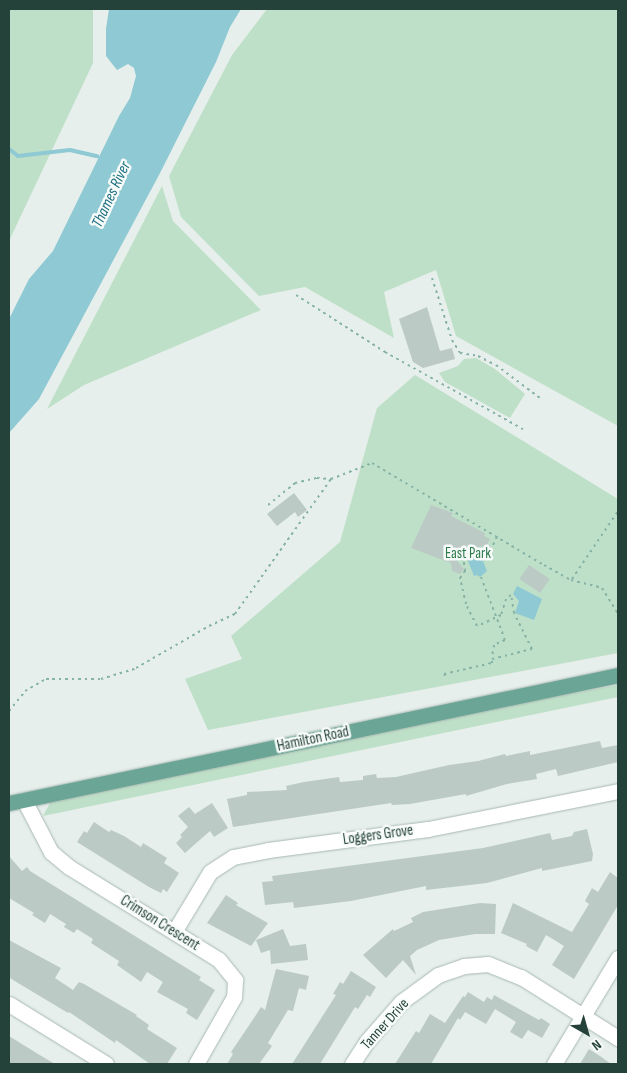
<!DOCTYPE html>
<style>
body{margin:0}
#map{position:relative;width:627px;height:1073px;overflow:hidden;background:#e6efeb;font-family:"Sofia Sans Condensed",sans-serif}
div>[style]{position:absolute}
.green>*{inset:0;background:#bfe0c8}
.water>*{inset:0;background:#8ec9d4}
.stream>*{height:4px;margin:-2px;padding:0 2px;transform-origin:2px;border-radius:2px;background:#8ec9d4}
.building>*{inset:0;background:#bbcac4;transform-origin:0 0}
.path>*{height:2px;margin-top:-1px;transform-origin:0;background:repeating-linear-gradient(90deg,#86b3a5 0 2.5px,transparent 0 6.5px)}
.roads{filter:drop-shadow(0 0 1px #a8b8b2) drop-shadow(0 0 1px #a8b8b2)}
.minor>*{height:15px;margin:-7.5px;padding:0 7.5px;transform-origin:7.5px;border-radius:7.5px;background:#fff}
.major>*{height:15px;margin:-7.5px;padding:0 7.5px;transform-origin:7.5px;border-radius:7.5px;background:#6aa596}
span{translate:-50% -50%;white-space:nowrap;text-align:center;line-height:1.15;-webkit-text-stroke:5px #f7fbf9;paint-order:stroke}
.park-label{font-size:15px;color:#2d7a4b}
.street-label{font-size:15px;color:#24423a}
.water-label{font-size:16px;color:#1c6f80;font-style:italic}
.frame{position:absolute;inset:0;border:10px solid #24423a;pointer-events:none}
.north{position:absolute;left:562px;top:1008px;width:50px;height:50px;-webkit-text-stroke:4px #f7fbf9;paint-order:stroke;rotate:142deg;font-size:14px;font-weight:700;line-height:20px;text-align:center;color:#24423a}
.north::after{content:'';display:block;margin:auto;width:18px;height:22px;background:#24423a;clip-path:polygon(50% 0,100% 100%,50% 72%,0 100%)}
</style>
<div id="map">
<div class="green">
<i style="clip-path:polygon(9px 9px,93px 9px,93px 63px,9px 241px)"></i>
<i style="clip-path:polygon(267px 9px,618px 9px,618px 426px,456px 336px,436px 270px,384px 292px,394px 338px,305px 287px,259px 296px,181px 217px,169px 176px,232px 55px)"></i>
<i style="clip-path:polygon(162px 186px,173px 221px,261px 310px,84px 385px,47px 409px)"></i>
<i style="clip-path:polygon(476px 358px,495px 369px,525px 394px,510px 418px,445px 382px,439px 373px,458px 366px,464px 359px)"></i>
<i style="clip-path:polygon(415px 375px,618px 499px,618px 653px,208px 730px,185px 679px,242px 659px,231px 636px,340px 542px,377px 408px)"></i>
<i style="clip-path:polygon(618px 685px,618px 697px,43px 816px,50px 803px,118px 787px,430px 720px)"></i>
</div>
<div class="water">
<i style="clip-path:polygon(109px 9px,241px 9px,230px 27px,216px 62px,159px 175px,39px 399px,9px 433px,9px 319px,29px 279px,53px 251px,119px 116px,130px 98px,136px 76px,134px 68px,128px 64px,117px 70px,106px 56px,106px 29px)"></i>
<i style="clip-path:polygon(475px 555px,477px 557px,481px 556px,487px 571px,480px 577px,477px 575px,474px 576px,468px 561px)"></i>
<i style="clip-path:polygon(517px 586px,542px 599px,534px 620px,515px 613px,519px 601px,513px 594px)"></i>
</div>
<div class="stream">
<i style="left:9px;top:149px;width:11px;rotate:38deg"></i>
<i style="left:18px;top:156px;width:52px;rotate:-6.6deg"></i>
<i style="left:70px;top:150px;width:28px;rotate:13deg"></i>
</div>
<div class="building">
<i style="clip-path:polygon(427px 307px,440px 351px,452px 348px,455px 359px,423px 368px,413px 362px,399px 319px)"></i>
<i style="clip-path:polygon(294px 493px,307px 510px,298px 517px,295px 512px,277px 526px,267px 514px)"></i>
<i style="clip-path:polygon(431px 505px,453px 513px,451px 516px,485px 533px,484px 536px,490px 539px,487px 545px,452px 555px,464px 569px,460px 574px,452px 571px,451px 563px,411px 548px)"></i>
<i style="left:529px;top:565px;width:25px;height:17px;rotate:34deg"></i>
<i style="clip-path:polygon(600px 741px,602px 748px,618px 745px,618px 762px,558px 776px,556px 769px,536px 774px,537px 779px,507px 784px,466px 796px,466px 794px,410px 804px,392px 805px,391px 803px,233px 827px,227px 799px,247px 795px,247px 792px,287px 790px,286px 786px,304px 782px,339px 777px,340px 782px,363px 780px,363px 776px,376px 774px,377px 778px,396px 777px,449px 765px,478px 761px,505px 754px,506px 756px,530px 751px,530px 755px)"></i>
<i style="clip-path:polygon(212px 803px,228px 828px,214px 837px,210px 831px,185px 853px,176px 843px,182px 837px,180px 835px,188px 827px,178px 816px,189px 807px,195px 814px)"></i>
<i style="clip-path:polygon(94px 822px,109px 832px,111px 830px,124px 836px,141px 847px,143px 843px,167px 858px,164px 863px,179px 873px,167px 892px,163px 889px,161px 893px,149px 887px,77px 842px,84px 831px,87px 833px)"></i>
<i style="clip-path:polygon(587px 829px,593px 854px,592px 861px,542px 871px,542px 868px,487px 883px,426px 890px,426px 886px,351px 901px,294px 908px,293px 902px,265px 905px,262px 882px,273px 881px,272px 876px,483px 848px,550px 833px,552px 840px,572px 836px,574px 832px)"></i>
<i style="clip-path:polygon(9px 856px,22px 871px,27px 867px,30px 871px,201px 977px,199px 980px,215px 990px,197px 1020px,186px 1013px,188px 1009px,157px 992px,163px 982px,147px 972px,141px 982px,117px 965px,119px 961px,91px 943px,93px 939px,77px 929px,74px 933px,64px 927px,66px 924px,50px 914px,45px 923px,32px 915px,34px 913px,9px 898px)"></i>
<i style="clip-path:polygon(610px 872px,618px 878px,618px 905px,574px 979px,552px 965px,564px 946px,546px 935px,537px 952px,526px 946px,527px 944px,501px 933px,513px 903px,572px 932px,589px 904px,585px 901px,592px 888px,598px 892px)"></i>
<i style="clip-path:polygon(226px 895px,238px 903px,236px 905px,268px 923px,251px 946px,207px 923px)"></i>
<i style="clip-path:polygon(480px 903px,496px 904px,495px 934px,475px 934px,439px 940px,417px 950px,410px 956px,416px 975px,403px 960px,386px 978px,363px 955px,393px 929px,394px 931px,413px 922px,411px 918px,423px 912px)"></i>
<i style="clip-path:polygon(283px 929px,290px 946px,306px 944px,308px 960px,271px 964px,270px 950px,261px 953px,256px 940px)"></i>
<i style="clip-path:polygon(9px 940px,61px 968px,55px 978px,73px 990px,79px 982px,84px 984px,137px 1015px,136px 1016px,149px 1025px,147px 1029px,177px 1048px,167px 1064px,150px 1064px,116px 1040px,115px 1043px,69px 1012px,68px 1013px,13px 980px,9px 977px)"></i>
<i style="clip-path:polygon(276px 969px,309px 976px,306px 990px,299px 988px,293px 1011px,288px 1010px,268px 1043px,272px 1046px,259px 1064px,227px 1064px,233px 1054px,231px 1052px,252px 1021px,261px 1007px,265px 1010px)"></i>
<i style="clip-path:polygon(351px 971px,376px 987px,370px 997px,367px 995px,358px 1009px,355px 1007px,320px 1064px,292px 1064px,336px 995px,333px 994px,340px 982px,343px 984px)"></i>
<i style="clip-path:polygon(468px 992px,484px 1002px,487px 997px,492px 1000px,494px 995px,539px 1020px,541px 1018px,550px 1024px,542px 1038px,528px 1030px,522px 1039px,510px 1032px,516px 1022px,495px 1009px,486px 1024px,465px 1012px,460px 1020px,458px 1018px,431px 1064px,395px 1064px,416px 1031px,419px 1033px,430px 1014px,445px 1023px,463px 996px,465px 997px)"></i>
<i style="clip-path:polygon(9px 1036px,38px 1054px,55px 1064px,9px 1064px)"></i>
<i style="clip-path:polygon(589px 1049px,600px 1056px,611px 1064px,580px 1064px)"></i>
</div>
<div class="path">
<i style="left:432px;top:278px;width:65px;rotate:72.1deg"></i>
<i style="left:452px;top:340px;width:15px;rotate:58deg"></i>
<i style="left:460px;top:353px;width:18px;rotate:9deg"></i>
<i style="left:478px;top:356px;width:20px;rotate:27deg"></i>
<i style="left:496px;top:365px;width:55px;rotate:36.9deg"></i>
<i style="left:296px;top:295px;width:106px;rotate:32.6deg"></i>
<i style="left:385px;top:352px;width:158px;rotate:29.2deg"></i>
<i style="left:268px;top:505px;width:35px;rotate:-39deg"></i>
<i style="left:295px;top:483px;width:23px;rotate:-13deg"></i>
<i style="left:317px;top:478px;width:14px;rotate:4deg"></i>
<i style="left:331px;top:479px;width:44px;rotate:-21.3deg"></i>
<i style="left:372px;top:463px;width:200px;rotate:30.7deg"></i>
<i style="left:544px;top:565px;width:31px;rotate:29deg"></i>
<i style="left:571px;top:580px;width:32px;rotate:14deg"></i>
<i style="left:602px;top:588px;width:31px;rotate:58deg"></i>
<i style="left:481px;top:577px;width:67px;rotate:69.1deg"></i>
<i style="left:505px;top:640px;width:12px;rotate:156deg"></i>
<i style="left:494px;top:645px;width:13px;rotate:99deg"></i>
<i style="left:572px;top:579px;width:82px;rotate:-55.9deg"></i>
<i style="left:445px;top:676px;width:2px;rotate:-117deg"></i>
<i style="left:444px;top:674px;width:49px;rotate:-12.9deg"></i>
<i style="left:492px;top:663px;width:4px;rotate:-90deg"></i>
<i style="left:492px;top:659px;width:41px;rotate:-14deg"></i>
<i style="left:532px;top:649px;width:40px;rotate:-116.6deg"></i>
<i style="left:514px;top:613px;width:18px;rotate:-99deg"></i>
<i style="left:511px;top:595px;width:6px;rotate:141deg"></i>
<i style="left:506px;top:599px;width:17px;rotate:107deg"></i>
<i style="left:501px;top:615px;width:26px;rotate:155deg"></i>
<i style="left:477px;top:626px;width:25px;rotate:-117deg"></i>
<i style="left:466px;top:604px;width:27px;rotate:-103deg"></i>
<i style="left:460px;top:578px;width:9px;rotate:-54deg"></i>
<i style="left:465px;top:571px;width:16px;rotate:-97deg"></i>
<i style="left:463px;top:555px;width:32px;rotate:-18deg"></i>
<i style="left:493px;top:545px;width:9px;rotate:-63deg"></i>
<i style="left:9px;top:711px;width:26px;rotate:-51deg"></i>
<i style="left:25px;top:691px;width:24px;rotate:-30deg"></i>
<i style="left:46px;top:679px;width:55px"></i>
<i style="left:101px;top:679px;width:37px;rotate:-17deg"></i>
<i style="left:136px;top:668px;width:84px;rotate:-29.9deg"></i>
<i style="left:209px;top:626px;width:29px;rotate:-25deg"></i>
<i style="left:235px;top:614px;width:166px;rotate:-54.6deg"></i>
</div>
<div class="roads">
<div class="minor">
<i style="left:24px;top:800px;width:59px;rotate:62.6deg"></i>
<i style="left:51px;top:852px;width:23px;rotate:40deg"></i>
<i style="left:69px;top:867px;width:176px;rotate:31.8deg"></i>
<i style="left:219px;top:960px;width:26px;rotate:51deg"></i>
<i style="left:235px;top:980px;width:17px;rotate:93deg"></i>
<i style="left:234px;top:997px;width:77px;rotate:119.6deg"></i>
<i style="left:174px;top:932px;width:70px;rotate:-59deg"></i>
<i style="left:210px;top:872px;width:27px;rotate:-33deg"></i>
<i style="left:233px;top:857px;width:36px;rotate:-11deg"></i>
<i style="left:268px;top:850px;width:161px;rotate:-7.5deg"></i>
<i style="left:428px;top:829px;width:194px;rotate:-11.3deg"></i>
<i style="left:9px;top:1004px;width:114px;rotate:31.7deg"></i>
<i style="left:352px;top:1064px;width:27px;rotate:-57deg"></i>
<i style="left:367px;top:1041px;width:52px;rotate:-48.9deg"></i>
<i style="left:401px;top:1002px;width:46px;rotate:-36.1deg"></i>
<i style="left:438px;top:975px;width:28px;rotate:-19deg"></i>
<i style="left:464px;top:966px;width:24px;rotate:-5deg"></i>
<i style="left:488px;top:964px;width:35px;rotate:22deg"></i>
<i style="left:521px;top:977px;width:115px;rotate:32.2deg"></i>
<i style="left:554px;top:1064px;width:124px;rotate:-58.9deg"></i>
</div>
<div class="major">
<i style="left:9px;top:803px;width:622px;rotate:-11.87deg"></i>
</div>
</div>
<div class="park-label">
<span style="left:468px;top:554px">East Park</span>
</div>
<div class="street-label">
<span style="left:313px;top:739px;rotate:-12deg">Hamilton Road</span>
<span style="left:378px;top:835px;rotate:-8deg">Loggers Grove</span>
<span style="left:160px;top:923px;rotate:32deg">Crimson Crescent</span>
<span style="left:385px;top:1024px;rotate:-48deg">Tanner Drive</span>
</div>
<div class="water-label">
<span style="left:112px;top:195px;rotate:-65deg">Thames River</span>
</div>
<div class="frame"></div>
<div class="north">N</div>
</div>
